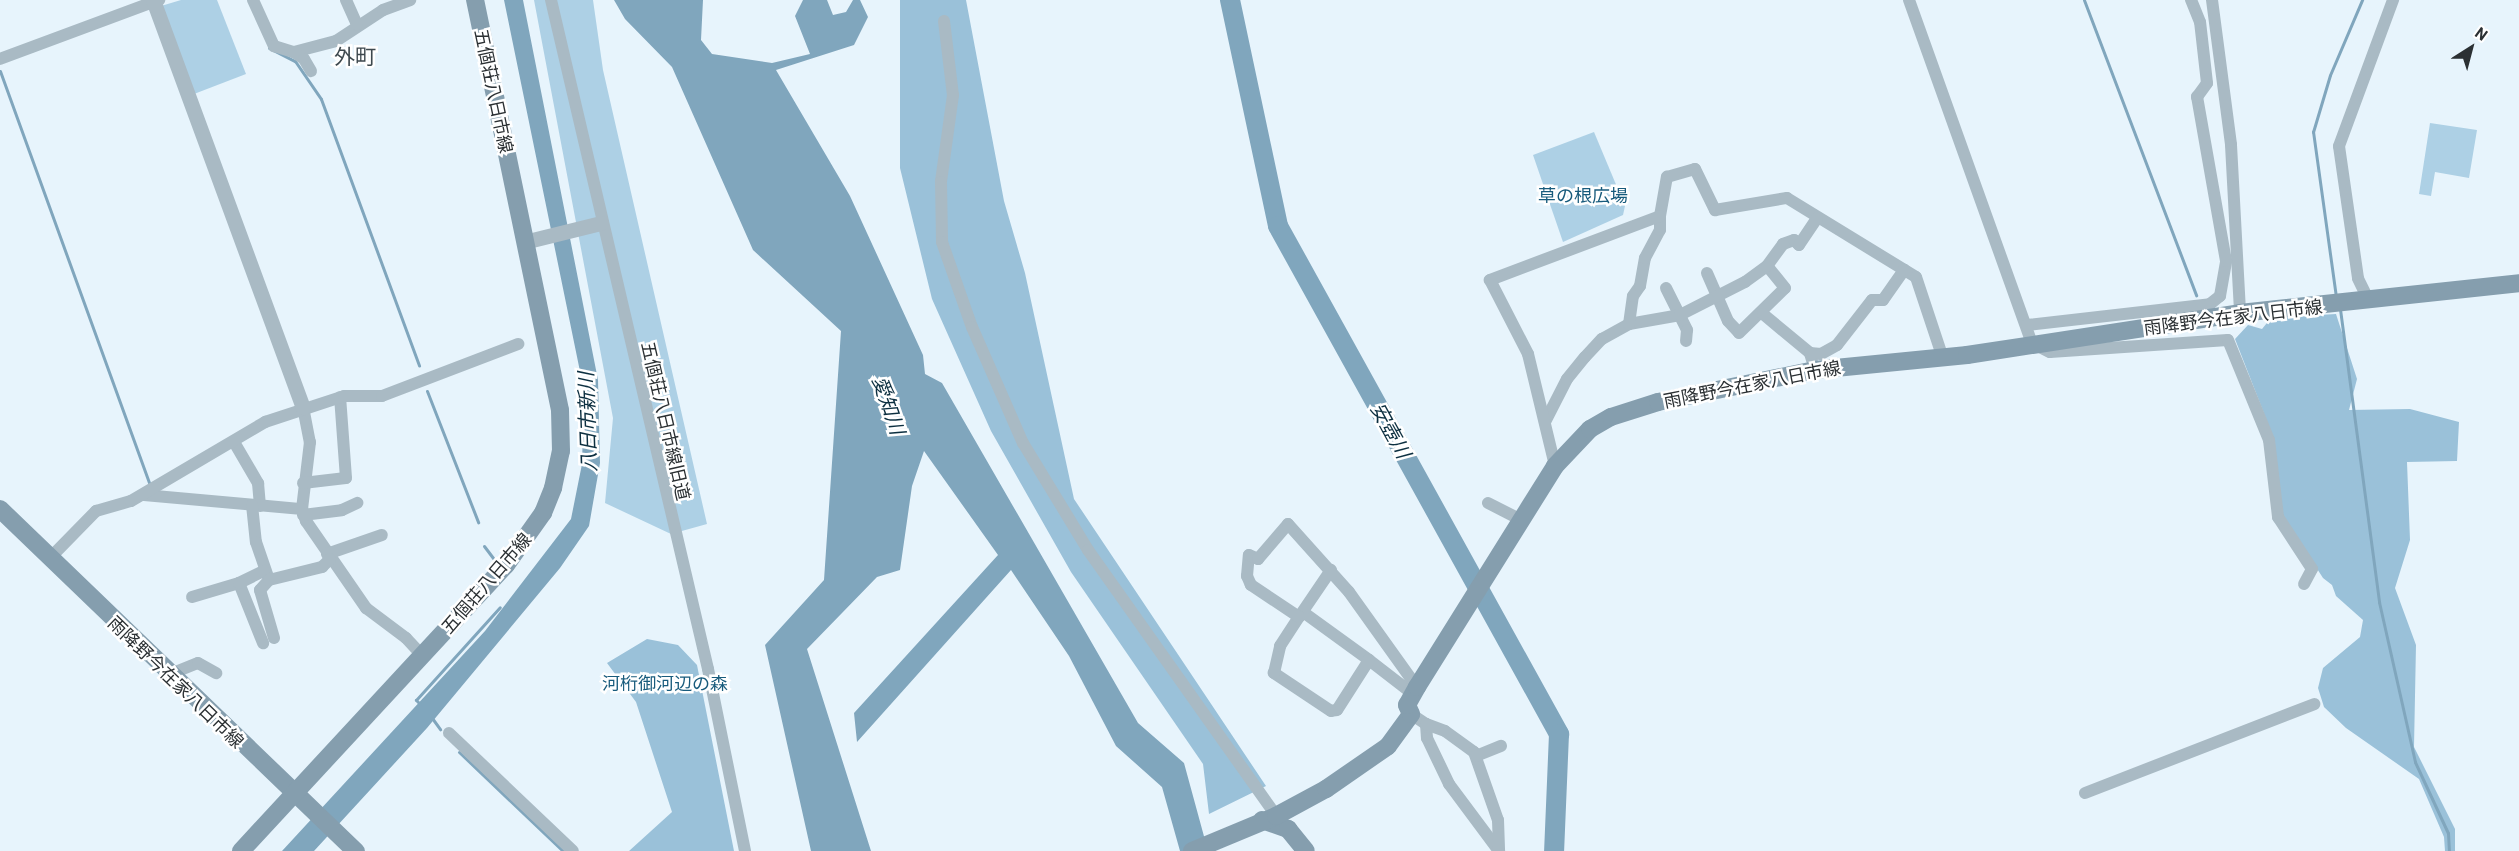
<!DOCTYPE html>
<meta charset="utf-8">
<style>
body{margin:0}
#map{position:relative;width:2519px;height:851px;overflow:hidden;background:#e7f4fc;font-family:Barlow,"Noto Sans JP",sans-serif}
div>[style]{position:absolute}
.green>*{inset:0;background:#add0e5}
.forest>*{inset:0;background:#9ac1d9}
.water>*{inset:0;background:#80a6bd}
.stream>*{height:3px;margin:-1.5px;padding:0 1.5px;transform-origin:1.5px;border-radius:1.5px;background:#80a6bd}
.river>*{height:20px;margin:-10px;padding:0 10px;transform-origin:10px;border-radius:10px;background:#80a6bd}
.minor>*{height:12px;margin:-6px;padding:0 6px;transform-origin:6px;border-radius:6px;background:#a9bac4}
.tertiary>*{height:15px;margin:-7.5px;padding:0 7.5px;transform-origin:7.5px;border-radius:7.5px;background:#a9bac4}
.secondary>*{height:18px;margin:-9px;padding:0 9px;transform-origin:9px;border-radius:9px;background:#859eae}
span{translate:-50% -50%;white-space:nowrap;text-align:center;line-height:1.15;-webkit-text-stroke:5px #fff;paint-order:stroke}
.street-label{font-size:18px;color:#2b3033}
.park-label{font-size:18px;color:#185b7c}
.water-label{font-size:20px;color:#0c2f40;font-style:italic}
.quarter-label{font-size:21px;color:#3d484e}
.north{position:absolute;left:2441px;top:18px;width:60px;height:60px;-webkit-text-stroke:4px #fff;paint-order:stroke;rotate:36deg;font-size:16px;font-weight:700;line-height:24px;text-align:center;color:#2b3033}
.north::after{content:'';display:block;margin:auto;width:21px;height:27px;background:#2b3033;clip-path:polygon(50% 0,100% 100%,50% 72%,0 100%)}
</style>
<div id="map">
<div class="green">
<i style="clip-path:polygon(181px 0,217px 0,246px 74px,194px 94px,161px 6px)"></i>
<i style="clip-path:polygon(534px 0,593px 0,603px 70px,707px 524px,671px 534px,605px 503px,613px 418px)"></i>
<i style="clip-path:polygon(2430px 123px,2477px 130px,2469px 178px,2435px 172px,2431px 196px,2419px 194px)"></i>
<i style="clip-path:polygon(1594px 132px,1625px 206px,1623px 215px,1563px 242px,1533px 155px)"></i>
</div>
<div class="forest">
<i style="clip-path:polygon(900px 0,966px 0,1004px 201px,1025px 273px,1074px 499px,1266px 786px,1209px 814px,1203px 764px,1071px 572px,991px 431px,932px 299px,900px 168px)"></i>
<i style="clip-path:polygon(2336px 314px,2357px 379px,2349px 410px,2410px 409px,2459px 422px,2457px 461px,2407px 462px,2410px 540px,2395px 588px,2416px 645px,2414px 747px,2455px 829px,2455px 851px,2445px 851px,2444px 837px,2419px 779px,2346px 728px,2324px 707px,2318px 688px,2323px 668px,2360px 637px,2363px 620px,2336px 596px,2332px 585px,2323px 578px,2281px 513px,2272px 434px,2235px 339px,2248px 325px,2262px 329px,2271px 318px)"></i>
<i style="clip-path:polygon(647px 639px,678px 645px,697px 665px,734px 851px,629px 851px,672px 812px,636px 702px,607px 663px)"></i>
</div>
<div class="water">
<i style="clip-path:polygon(504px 0,523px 0,598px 380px,600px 463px,589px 526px,560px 568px,427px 728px,314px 851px,282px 851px,485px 631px,571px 519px,582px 464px,584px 391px)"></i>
<i style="clip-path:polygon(614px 0,703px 0,701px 40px,712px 54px,772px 63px,810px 54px,795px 16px,803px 0,827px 0,833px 15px,846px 12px,853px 0,860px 0,868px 17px,854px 45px,776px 70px,850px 196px,923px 355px,925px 374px,942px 383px,1138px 723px,1184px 763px,1208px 851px,1180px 851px,1162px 787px,1116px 746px,1069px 656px,1011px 570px,857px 742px,854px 713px,998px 555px,924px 451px,912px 486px,900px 570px,877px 577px,807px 649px,871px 851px,811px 851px,765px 645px,824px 580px,841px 331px,753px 250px,672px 67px,625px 19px)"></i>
</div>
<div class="stream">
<i style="left:2084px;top:0;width:316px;rotate:69.2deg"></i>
<i style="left:269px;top:48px;width:29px;rotate:27deg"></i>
<i style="left:295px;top:61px;width:46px;rotate:55.6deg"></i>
<i style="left:321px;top:99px;width:284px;rotate:69.8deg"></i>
<i style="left:0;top:71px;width:438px;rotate:70.1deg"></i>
<i style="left:2336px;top:297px;width:167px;rotate:-97.9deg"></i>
<i style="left:2313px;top:132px;width:59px;rotate:-73.4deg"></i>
<i style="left:2330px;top:75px;width:82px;rotate:-66.9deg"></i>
<i style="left:2340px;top:309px;width:296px;rotate:82.4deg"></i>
<i style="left:2379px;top:602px;width:164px;rotate:77.3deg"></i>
<i style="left:2415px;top:762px;width:78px;rotate:65.1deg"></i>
<i style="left:2448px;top:833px;width:18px;rotate:87deg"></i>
<i style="left:427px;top:391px;width:141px;rotate:68.7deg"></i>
<i style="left:484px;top:546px;width:21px;rotate:53deg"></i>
<i style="left:420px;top:704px;width:6px;rotate:-135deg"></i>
<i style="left:416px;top:700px;width:125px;rotate:-47.9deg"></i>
<i style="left:432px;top:718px;width:14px;rotate:54deg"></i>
<i style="left:459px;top:752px;width:144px;rotate:43.6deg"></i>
</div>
<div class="river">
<i style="left:1230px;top:0;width:231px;rotate:78deg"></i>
<i style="left:1278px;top:226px;width:581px;rotate:61.05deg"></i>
<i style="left:1559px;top:734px;width:117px;rotate:92.4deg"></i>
</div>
<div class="minor">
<i style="left:253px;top:0;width:51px;rotate:65.5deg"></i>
<i style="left:274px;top:46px;width:21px;rotate:17deg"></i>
<i style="left:294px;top:52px;width:43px;rotate:-14.7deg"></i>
<i style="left:336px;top:41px;width:56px;rotate:-33.4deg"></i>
<i style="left:383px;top:10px;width:29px;rotate:-20deg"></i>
<i style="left:346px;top:0;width:27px;rotate:66deg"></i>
<i style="left:551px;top:0;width:687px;rotate:76.79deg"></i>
<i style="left:708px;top:669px;width:186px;rotate:78.5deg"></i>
<i style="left:1909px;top:0;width:364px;rotate:70.3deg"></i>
<i style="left:2032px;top:343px;width:20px;rotate:27deg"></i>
<i style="left:2050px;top:352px;width:178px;rotate:-3.9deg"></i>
<i style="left:2228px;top:340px;width:108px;rotate:67.7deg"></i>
<i style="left:2269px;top:440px;width:78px;rotate:83.3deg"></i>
<i style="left:2278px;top:517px;width:62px;rotate:56.8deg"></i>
<i style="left:2312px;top:569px;width:17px;rotate:118deg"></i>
<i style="left:2212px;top:0;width:146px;rotate:82.5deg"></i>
<i style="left:2231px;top:145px;width:168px;rotate:86.9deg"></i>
<i style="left:944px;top:21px;width:75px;rotate:83.1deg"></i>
<i style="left:953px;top:95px;width:88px;rotate:97.9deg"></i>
<i style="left:941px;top:182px;width:60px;rotate:89deg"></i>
<i style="left:942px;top:242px;width:90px;rotate:70.6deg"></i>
<i style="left:972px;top:327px;width:127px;rotate:66.3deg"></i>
<i style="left:1023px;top:443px;width:125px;rotate:58.7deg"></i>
<i style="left:1088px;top:550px;width:326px;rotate:54.7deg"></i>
<i style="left:294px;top:52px;width:12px;rotate:35deg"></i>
<i style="left:304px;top:59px;width:14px;rotate:60deg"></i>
<i style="left:0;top:59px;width:170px;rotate:-20.4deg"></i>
<i style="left:1660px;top:216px;width:40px;rotate:-80deg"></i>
<i style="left:1667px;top:177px;width:29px;rotate:-16deg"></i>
<i style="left:1695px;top:169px;width:46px;rotate:64deg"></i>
<i style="left:1715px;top:210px;width:73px;rotate:-9.5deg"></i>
<i style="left:1787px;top:198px;width:151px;rotate:31.5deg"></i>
<i style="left:1916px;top:277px;width:82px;rotate:71.6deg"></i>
<i style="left:1707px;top:273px;width:52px;rotate:66.4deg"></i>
<i style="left:1728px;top:321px;width:16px;rotate:47deg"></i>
<i style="left:1739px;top:333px;width:64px;rotate:-44.4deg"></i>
<i style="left:1785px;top:288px;width:28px;rotate:-129deg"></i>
<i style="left:1666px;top:288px;width:47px;rotate:63.4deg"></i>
<i style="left:1687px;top:330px;width:11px;rotate:95deg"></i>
<i style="left:2369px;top:301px;width:25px;rotate:-116deg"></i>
<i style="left:2358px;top:278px;width:133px;rotate:-98.2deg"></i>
<i style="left:2339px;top:146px;width:156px;rotate:-69.7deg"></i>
<i style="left:1763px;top:314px;width:61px;rotate:39.7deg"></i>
<i style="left:1810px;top:353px;width:7px;rotate:74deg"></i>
<i style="left:1629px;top:324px;width:52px;rotate:-10deg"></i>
<i style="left:1680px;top:315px;width:73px;rotate:-26.9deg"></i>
<i style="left:1745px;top:282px;width:27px;rotate:-36deg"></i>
<i style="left:1767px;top:266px;width:27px;rotate:-54deg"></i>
<i style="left:1783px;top:244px;width:12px;rotate:-20deg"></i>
<i style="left:1794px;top:240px;width:7px;rotate:45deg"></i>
<i style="left:1799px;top:245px;width:32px;rotate:-56deg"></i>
<i style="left:2027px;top:325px;width:184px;rotate:-6.5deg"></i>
<i style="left:2210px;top:304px;width:13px;rotate:-39deg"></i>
<i style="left:2220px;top:296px;width:36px;rotate:-80deg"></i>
<i style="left:2226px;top:261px;width:167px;rotate:-100deg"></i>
<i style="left:2197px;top:97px;width:17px;rotate:-54deg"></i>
<i style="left:2207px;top:83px;width:61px;rotate:-96.5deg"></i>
<i style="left:2200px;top:22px;width:24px;rotate:-112deg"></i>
<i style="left:1810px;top:353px;width:11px;rotate:5deg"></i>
<i style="left:1821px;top:354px;width:18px;rotate:-29deg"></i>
<i style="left:1837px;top:345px;width:57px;rotate:-52.1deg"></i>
<i style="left:1872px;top:300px;width:11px"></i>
<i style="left:1883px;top:300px;width:37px;rotate:-55deg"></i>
<i style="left:303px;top:407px;width:36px;rotate:79deg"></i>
<i style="left:310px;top:442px;width:67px;rotate:96.8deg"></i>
<i style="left:302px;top:509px;width:13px;rotate:72deg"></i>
<i style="left:306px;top:521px;width:106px;rotate:55.4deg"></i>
<i style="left:366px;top:608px;width:50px;rotate:36.9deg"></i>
<i style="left:406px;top:638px;width:23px;rotate:47deg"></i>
<i style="left:1545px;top:422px;width:48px;rotate:-62.9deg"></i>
<i style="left:1567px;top:379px;width:28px;rotate:-51deg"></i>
<i style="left:1585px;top:357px;width:25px;rotate:-47deg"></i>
<i style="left:1602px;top:339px;width:31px;rotate:-29deg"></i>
<i style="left:1629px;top:324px;width:28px;rotate:-82deg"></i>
<i style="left:1633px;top:296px;width:12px;rotate:-55deg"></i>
<i style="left:1640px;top:286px;width:28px;rotate:-80deg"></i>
<i style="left:1645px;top:258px;width:32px;rotate:-62deg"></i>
<i style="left:1660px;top:230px;width:14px;rotate:-90deg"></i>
<i style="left:1660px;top:216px;width:182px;rotate:159.4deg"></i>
<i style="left:1490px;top:280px;width:83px;rotate:62.8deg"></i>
<i style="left:1528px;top:354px;width:115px;rotate:76.4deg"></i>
<i style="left:234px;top:442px;width:48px;rotate:59.7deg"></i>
<i style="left:258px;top:483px;width:23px;rotate:85deg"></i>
<i style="left:303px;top:483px;width:43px;rotate:-6.6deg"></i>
<i style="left:346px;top:478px;width:81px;rotate:-94.2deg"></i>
<i style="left:144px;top:495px;width:159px;rotate:5.1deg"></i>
<i style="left:1488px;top:503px;width:36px;rotate:27deg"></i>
<i style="left:252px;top:505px;width:37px;rotate:84deg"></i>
<i style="left:256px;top:542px;width:37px;rotate:71deg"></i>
<i style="left:303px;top:515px;width:39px;rotate:-7deg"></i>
<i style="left:342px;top:510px;width:17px;rotate:-25deg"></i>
<i style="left:327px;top:554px;width:58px;rotate:-19.1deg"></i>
<i style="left:50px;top:558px;width:66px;rotate:-45.6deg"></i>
<i style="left:96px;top:511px;width:36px;rotate:-16deg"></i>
<i style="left:131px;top:501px;width:156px;rotate:-30.5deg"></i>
<i style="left:265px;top:422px;width:83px;rotate:-18.2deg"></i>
<i style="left:344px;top:396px;width:38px"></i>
<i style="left:382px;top:396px;width:146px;rotate:-20.9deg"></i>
<i style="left:239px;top:583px;width:65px;rotate:68.2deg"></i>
<i style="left:192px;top:597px;width:49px;rotate:-16.6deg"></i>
<i style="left:239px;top:583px;width:28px;rotate:-26deg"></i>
<i style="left:1303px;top:612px;width:82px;rotate:36deg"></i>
<i style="left:1299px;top:617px;width:57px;rotate:-55.8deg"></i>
<i style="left:274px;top:638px;width:50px;rotate:-106.3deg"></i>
<i style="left:260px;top:590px;width:13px;rotate:-48deg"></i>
<i style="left:269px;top:580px;width:55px;rotate:-13.8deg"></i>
<i style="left:322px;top:567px;width:11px;rotate:-45deg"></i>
<i style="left:168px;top:675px;width:32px;rotate:-22deg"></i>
<i style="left:198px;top:663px;width:21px;rotate:29deg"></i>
<i style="left:1413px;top:694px;width:56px;rotate:-142.3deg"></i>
<i style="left:1369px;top:660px;width:59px;rotate:122.6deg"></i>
<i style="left:1337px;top:710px;width:6px;rotate:171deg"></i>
<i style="left:1331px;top:711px;width:69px;rotate:-146.3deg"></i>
<i style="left:1274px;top:673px;width:28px;rotate:-77deg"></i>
<i style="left:1280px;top:646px;width:35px;rotate:-57deg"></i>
<i style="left:1299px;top:617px;width:58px;rotate:-146.3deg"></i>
<i style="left:1251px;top:585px;width:10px;rotate:-114deg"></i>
<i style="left:1247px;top:576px;width:21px;rotate:-85deg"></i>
<i style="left:1249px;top:555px;width:10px;rotate:24deg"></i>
<i style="left:1258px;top:559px;width:46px;rotate:-49.4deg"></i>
<i style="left:1288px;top:524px;width:91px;rotate:48.1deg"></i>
<i style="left:1349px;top:592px;width:117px;rotate:54.4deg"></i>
<i style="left:1411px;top:714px;width:18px;rotate:34deg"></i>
<i style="left:1426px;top:724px;width:14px;rotate:86deg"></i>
<i style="left:1427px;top:738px;width:51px;rotate:64.4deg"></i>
<i style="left:1449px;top:784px;width:84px;rotate:53.3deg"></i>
<i style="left:1426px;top:724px;width:20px;rotate:20deg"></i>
<i style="left:1445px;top:731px;width:36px;rotate:36deg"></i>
<i style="left:1474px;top:752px;width:72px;rotate:70.6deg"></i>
<i style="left:1498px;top:820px;width:30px;rotate:88deg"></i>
<i style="left:449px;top:733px;width:171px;rotate:43.6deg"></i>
<i style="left:1476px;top:756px;width:27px;rotate:-22deg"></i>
<i style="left:2085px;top:793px;width:246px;rotate:-21.2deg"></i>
</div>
<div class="tertiary">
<i style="left:153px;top:0;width:434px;rotate:69.8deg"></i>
<i style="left:528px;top:241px;width:75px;rotate:-13.9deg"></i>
</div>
<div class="secondary">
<i style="left:0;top:509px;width:494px;rotate:43.9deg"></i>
<i style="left:1262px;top:820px;width:28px;rotate:19deg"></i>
<i style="left:1288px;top:829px;width:28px;rotate:51deg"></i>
<i style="left:241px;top:851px;width:390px;rotate:-47.2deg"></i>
<i style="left:506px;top:565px;width:64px;rotate:-54.6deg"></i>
<i style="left:543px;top:513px;width:27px;rotate:-68deg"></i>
<i style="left:553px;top:488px;width:38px;rotate:-78deg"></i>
<i style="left:561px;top:451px;width:41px;rotate:-91.4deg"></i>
<i style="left:560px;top:410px;width:419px;rotate:-101.7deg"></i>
<i style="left:1192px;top:851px;width:91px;rotate:-22.6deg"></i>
<i style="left:1276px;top:816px;width:57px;rotate:-28.4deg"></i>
<i style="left:1326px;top:789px;width:75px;rotate:-34.7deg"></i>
<i style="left:1388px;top:746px;width:39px;rotate:-54deg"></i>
<i style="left:1411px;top:714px;width:10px;rotate:-114deg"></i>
<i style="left:1407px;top:705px;width:21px;rotate:-61deg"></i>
<i style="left:1417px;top:687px;width:261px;rotate:-58deg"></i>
<i style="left:1555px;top:466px;width:51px;rotate:-46.6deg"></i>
<i style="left:1590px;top:429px;width:24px;rotate:-30deg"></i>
<i style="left:1611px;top:417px;width:49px;rotate:-17.7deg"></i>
<i style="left:1658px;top:402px;width:160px;rotate:-11.5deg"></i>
<i style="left:1815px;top:370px;width:153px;rotate:-5.6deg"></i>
<i style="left:1967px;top:355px;width:276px;rotate:-8.7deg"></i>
<i style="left:2240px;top:313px;width:281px;rotate:-6.1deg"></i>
</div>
<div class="street-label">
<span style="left:494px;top:91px;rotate:78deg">五個荘八日市線</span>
<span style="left:2233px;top:317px;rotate:-7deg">雨降野今在家八日市線</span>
<span style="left:1752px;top:384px;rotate:-11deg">雨降野今在家八日市線</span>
<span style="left:666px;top:421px;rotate:77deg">五個荘八日市線旧道</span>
<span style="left:486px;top:583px;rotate:-49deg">五個荘八日市線</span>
<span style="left:176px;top:682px;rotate:44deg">雨降野今在家八日市線</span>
</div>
<div class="park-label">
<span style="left:1583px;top:195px">草の根広場</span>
<span style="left:665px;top:683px">河桁御河辺の森</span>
</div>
<div class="water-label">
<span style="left:889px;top:405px;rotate:71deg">愛知川</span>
<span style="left:587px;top:422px;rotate:-92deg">八日市新川</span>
<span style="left:1391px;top:430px;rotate:61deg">安壺川</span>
</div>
<div class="quarter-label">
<span style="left:355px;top:56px">外町</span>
</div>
<div class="north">N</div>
</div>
